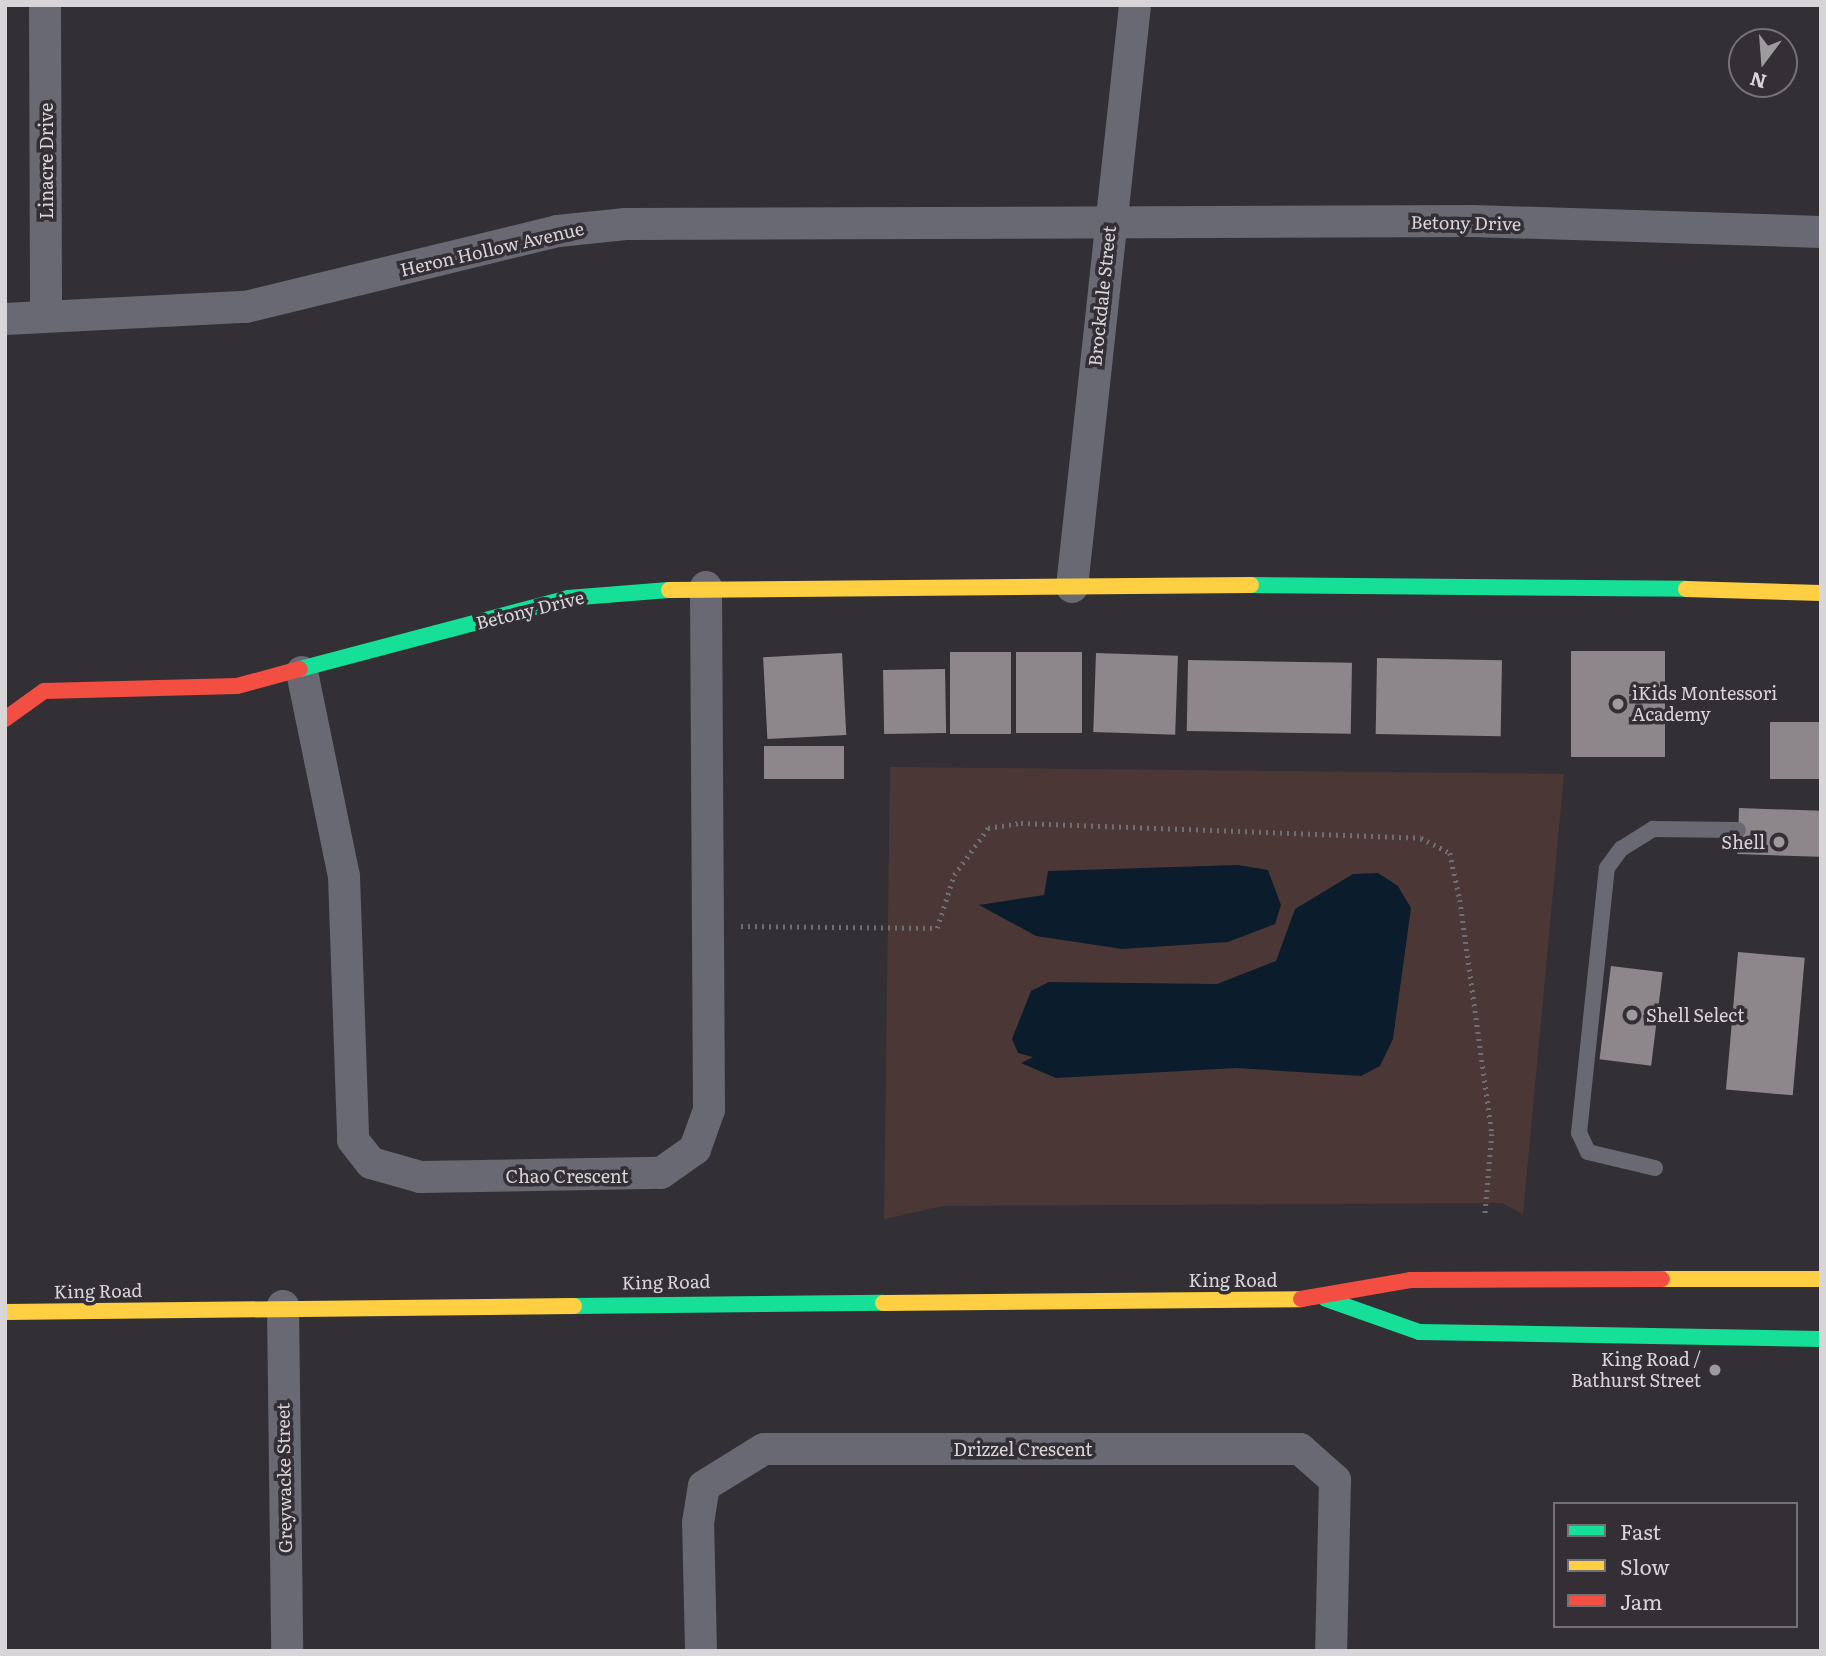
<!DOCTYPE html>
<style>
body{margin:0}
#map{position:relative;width:1826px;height:1656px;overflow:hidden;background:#323034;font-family:Literata,serif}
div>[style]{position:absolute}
.green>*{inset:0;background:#4c3737}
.water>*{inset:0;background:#0b1d2c}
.building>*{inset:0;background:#8d868a;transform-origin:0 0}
.path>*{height:4.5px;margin-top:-2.25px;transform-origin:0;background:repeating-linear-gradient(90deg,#6e6e75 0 2px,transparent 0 7px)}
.lane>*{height:16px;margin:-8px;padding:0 8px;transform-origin:8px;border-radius:8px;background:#686972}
.street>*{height:32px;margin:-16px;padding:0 16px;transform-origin:16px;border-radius:16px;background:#686972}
.fast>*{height:16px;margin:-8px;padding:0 8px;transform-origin:8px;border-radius:8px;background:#16e098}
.slow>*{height:16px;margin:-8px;padding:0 8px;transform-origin:8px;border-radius:8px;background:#ffcf43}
.jam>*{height:16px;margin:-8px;padding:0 8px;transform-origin:8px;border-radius:8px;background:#f24e42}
.dots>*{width:19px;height:19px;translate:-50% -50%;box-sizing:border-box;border:4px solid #332f35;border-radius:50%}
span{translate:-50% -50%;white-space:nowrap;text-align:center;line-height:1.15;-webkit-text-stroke:7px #332f35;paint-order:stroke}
.street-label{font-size:18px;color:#d8d5d9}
.poi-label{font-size:18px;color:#d8d5d9}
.left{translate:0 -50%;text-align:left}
.right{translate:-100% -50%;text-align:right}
.frame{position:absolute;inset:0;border:7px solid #d8d5d9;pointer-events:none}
.legend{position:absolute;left:1553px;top:1502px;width:245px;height:126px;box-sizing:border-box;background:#332f35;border:2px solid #757177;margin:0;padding:9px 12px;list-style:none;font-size:21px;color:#d8d5d9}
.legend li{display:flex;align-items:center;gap:14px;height:35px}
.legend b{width:35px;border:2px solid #757177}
.north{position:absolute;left:1728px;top:28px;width:70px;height:70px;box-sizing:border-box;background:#332f35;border:2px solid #757177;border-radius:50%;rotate:196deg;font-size:19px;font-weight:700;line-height:28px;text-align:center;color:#d8d5d9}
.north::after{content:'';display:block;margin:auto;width:24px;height:32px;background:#9e9b9f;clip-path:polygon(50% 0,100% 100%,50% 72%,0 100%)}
</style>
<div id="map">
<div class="green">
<i style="clip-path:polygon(890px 767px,1564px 774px,1523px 1214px,1502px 1203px,942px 1206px,884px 1219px)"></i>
</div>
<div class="water">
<i style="clip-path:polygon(1238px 865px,1268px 870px,1281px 905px,1275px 924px,1228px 942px,1122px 949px,1036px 936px,979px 905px,1044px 895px,1048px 871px)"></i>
<i style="clip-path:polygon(1378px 873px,1398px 886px,1411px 908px,1393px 1039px,1380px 1066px,1361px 1076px,1236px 1068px,1056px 1078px,1021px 1063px,1033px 1057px,1018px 1053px,1012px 1039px,1031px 991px,1049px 982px,1217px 984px,1276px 961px,1295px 909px,1353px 874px)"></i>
</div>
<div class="building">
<i style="left:1571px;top:651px;width:94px;height:106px"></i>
<i style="left:950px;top:652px;width:61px;height:82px"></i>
<i style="left:1016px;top:652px;width:66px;height:81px"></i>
<i style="left:842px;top:653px;width:82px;height:79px;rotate:87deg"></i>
<i style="left:1096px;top:653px;width:82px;height:79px;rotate:2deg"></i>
<i style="left:1377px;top:658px;width:125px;height:76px;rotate:1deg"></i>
<i style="left:1188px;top:660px;width:164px;height:71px;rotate:1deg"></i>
<i style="left:945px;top:669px;width:64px;height:62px;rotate:89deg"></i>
<i style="left:1770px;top:722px;width:51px;height:57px"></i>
<i style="left:764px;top:746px;width:80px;height:33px"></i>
<i style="left:1739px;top:808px;width:82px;height:46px;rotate:2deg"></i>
<i style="left:1738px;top:952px;width:67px;height:138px;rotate:5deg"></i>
<i style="left:1611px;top:966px;width:52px;height:94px;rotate:7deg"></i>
</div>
<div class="path">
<i style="left:741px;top:926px;width:196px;rotate:0.6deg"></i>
<i style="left:937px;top:928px;width:56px;rotate:-72.2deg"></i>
<i style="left:954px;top:875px;width:58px;rotate:-54.1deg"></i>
<i style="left:988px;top:828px;width:33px;rotate:-9deg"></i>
<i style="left:1021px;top:823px;width:400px;rotate:2.1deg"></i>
<i style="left:1421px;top:838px;width:33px;rotate:27deg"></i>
<i style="left:1450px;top:853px;width:48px;rotate:78deg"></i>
<i style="left:1460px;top:900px;width:236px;rotate:82.2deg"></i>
<i style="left:1492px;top:1134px;width:82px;rotate:94.9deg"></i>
</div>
<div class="lane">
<i style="left:1655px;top:1168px;width:69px;rotate:-166.6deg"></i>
<i style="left:1588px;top:1152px;width:21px;rotate:-115deg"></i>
<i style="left:1579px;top:1133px;width:266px;rotate:-84deg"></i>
<i style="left:1607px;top:868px;width:24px;rotate:-54deg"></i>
<i style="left:1621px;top:849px;width:38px;rotate:-32deg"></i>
<i style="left:1653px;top:829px;width:85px;rotate:0.7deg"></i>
</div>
<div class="street">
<i style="left:45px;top:5px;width:311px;rotate:89.8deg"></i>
<i style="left:5px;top:319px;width:241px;rotate:-2.9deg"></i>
<i style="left:246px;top:307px;width:321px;rotate:-13.7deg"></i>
<i style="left:558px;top:231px;width:68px;rotate:-5.9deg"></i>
<i style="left:626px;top:224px;width:848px;rotate:-0.2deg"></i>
<i style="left:1474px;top:221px;width:347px;rotate:1.8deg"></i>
<i style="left:1072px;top:587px;width:585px;rotate:-83.82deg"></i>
<i style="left:302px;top:672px;width:208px;rotate:78.4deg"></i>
<i style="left:344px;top:876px;width:264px;rotate:88deg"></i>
<i style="left:353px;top:1140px;width:29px;rotate:52deg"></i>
<i style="left:371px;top:1163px;width:51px;rotate:15.9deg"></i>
<i style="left:420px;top:1177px;width:241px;rotate:-1deg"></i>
<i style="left:661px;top:1173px;width:42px;rotate:-35.2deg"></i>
<i style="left:695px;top:1149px;width:41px;rotate:-70.3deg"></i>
<i style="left:709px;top:1110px;width:523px;rotate:-90.33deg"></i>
<i style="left:283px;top:1306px;width:345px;rotate:89.3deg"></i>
<i style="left:701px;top:1651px;width:128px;rotate:-91.3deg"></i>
<i style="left:698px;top:1523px;width:37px;rotate:-81deg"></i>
<i style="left:704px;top:1486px;width:70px;rotate:-31.7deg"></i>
<i style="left:764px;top:1449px;width:536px"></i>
<i style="left:1300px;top:1449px;width:47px;rotate:41.5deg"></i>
<i style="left:1335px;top:1480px;width:171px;rotate:91.3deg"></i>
</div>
<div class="fast">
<i style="left:1251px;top:585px;width:435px;rotate:0.5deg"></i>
<i style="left:300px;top:669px;width:277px;rotate:-14.8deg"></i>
<i style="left:568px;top:598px;width:101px;rotate:-4.5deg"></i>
<i style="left:1326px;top:1299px;width:99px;rotate:19.5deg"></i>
<i style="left:1419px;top:1332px;width:402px;rotate:1deg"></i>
<i style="left:574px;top:1306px;width:309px;rotate:-0.6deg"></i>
</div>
<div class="slow">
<i style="left:1686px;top:589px;width:135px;rotate:1.7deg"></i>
<i style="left:669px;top:590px;width:582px;rotate:-0.49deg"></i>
<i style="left:1662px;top:1279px;width:159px"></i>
<i style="left:883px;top:1303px;width:418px;rotate:-0.5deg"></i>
<i style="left:5px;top:1312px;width:569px;rotate:-0.6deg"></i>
</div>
<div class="jam">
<i style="left:5px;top:719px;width:48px;rotate:-35.7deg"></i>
<i style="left:44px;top:691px;width:193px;rotate:-1.5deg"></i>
<i style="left:237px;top:686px;width:65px;rotate:-15.1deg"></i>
<i style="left:1301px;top:1299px;width:112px;rotate:-9.8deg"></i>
<i style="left:1411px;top:1280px;width:251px;rotate:-0.2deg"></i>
</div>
<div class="dots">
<i style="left:1618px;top:704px;background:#9e9b9f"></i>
<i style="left:1779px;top:842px;background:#9e9b9f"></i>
<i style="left:1632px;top:1015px;background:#9e9b9f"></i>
<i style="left:1715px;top:1370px;background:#9e9b9f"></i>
</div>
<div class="street-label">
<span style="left:46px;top:161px;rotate:-90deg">Linacre Drive</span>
<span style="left:1466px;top:223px;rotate:1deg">Betony Drive</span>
<span style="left:492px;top:249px;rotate:-13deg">Heron Hollow Avenue</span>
<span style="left:1102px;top:296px;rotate:-84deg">Brockdale Street</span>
<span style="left:530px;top:610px;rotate:-14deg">Betony Drive</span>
<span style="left:567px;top:1176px">Chao Crescent</span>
<span style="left:1233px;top:1280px">King Road</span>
<span style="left:666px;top:1282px;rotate:-1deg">King Road</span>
<span style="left:98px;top:1291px;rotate:-1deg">King Road</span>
<span style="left:1023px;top:1449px">Drizzel Crescent</span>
<span style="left:284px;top:1478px;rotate:-91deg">Greywacke Street</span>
</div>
<div class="poi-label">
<span class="left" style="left:1632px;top:704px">iKids Montessori<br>Academy</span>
<span class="right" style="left:1765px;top:842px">Shell</span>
<span class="left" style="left:1646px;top:1015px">Shell Select</span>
<span class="right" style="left:1701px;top:1370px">King Road /<br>Bathurst Street</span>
</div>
<div class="frame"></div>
<ul class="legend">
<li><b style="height:9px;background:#16e098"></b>Fast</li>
<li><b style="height:9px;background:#ffcf43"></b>Slow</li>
<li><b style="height:9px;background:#f24e42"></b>Jam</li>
</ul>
<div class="north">N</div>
</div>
